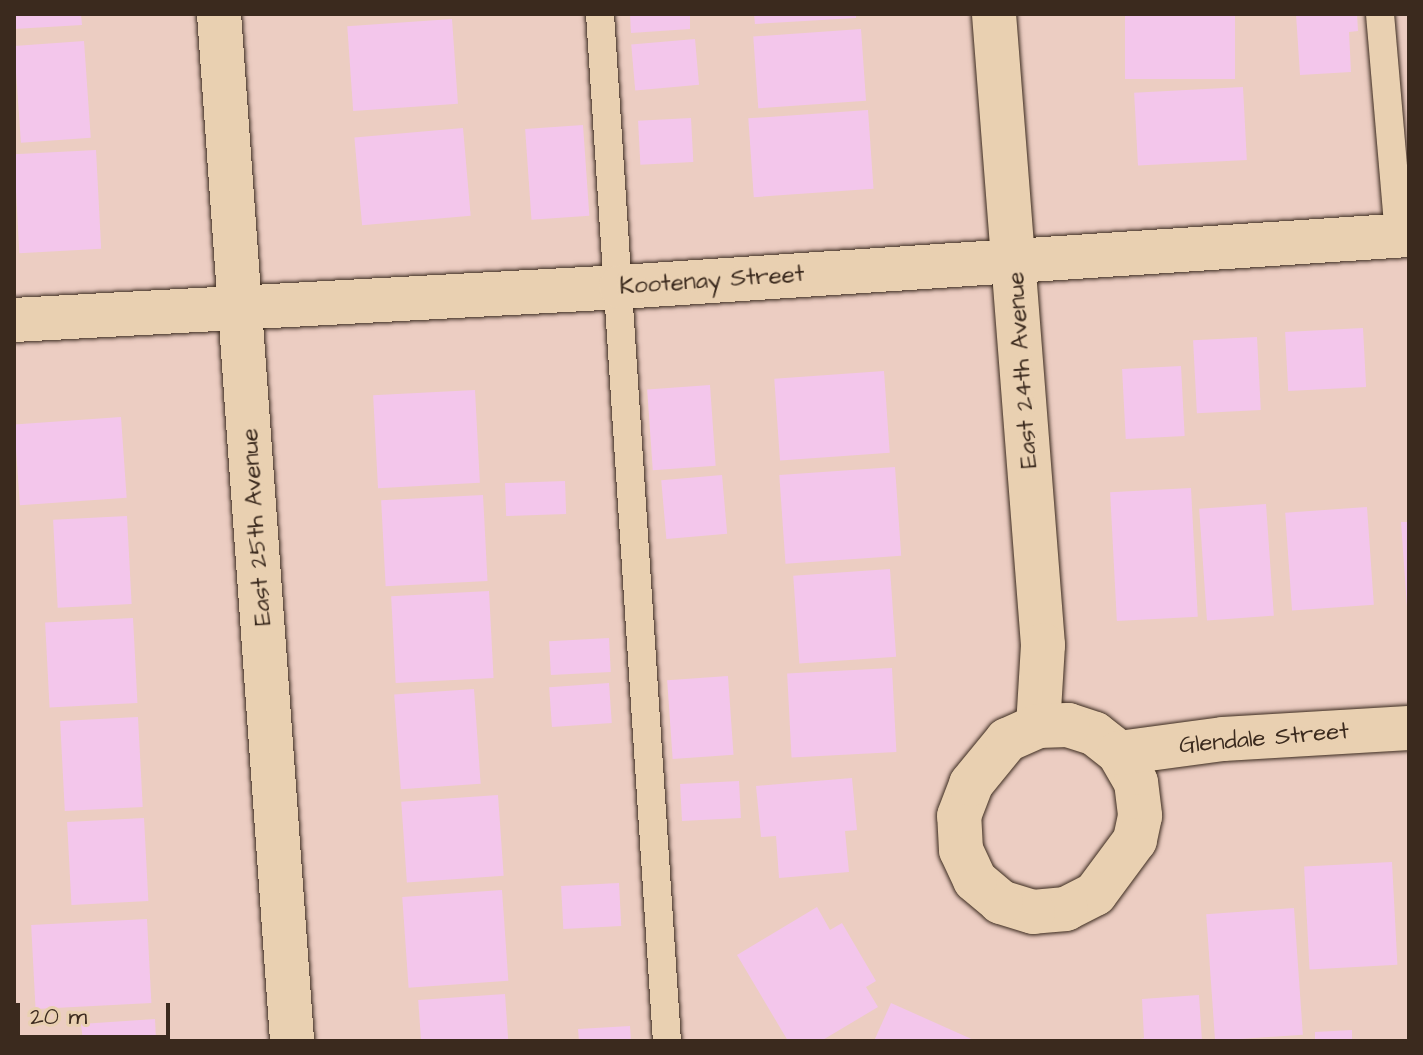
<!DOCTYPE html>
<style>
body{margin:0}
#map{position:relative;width:1423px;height:1055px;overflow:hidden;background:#eccdc2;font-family:"Architects Daughter",sans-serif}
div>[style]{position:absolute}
.building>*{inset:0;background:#f3c6eb;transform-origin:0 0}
.roads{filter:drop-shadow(0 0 2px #3b2a1e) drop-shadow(0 0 2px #3b2a1e)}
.service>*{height:28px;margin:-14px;padding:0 14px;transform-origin:14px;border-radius:14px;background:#e9d0b1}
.minor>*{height:44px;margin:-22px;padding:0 22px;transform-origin:22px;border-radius:22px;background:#e9d0b1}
span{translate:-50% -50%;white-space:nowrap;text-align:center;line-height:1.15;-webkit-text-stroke:6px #e9d0b1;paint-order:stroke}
.street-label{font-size:24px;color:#3b2a1e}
.frame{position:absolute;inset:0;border:16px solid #3b2a1e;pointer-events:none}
.scale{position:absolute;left:16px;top:1003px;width:154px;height:36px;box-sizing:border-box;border:4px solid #3b2a1e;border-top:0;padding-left:10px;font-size:24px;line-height:28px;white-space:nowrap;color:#3b2a1e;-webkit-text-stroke:6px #e9d0b1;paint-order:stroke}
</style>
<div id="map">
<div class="building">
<i style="clip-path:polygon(14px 14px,81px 14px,82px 25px,14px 29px)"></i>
<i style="clip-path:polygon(630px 14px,690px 14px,690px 29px,631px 33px)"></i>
<i style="clip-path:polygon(754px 14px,856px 14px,856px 18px,755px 24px)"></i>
<i style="left:1125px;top:14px;width:110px;height:65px"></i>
<i style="clip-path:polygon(1296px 14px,1357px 14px,1358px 31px,1349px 32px,1351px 72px,1300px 75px)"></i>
<i style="left:452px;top:19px;width:85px;height:105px;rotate:86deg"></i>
<i style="left:861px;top:29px;width:72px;height:108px;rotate:86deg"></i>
<i style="left:695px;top:39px;width:46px;height:64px;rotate:85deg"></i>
<i style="left:84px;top:41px;width:97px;height:70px;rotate:86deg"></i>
<i style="left:1243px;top:87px;width:73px;height:109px;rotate:87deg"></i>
<i style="left:868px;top:110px;width:79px;height:120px;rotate:86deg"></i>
<i style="left:691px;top:118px;width:44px;height:53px;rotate:87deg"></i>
<i style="left:583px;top:125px;width:91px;height:58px;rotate:86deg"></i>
<i style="left:463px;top:128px;width:88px;height:109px;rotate:85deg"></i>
<i style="left:96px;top:150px;width:99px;height:82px;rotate:87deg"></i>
<i style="left:1363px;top:328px;width:59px;height:78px;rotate:87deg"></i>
<i style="left:1257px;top:337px;width:73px;height:64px;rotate:87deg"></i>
<i style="left:1181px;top:366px;width:70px;height:59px;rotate:87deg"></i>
<i style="left:884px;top:371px;width:82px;height:110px;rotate:86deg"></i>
<i style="left:710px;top:385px;width:81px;height:63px;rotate:86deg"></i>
<i style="left:475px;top:390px;width:93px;height:102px;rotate:87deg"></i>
<i style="left:121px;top:417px;width:81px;height:107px;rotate:86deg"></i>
<i style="left:895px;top:467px;width:89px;height:116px;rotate:86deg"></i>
<i style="left:722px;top:475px;width:59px;height:61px;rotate:85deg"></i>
<i style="left:565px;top:481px;width:33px;height:60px;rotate:88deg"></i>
<i style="left:1191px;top:488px;width:129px;height:81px;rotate:87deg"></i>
<i style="left:483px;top:495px;width:86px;height:102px;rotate:87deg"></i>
<i style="left:1266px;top:504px;width:112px;height:67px;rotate:86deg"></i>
<i style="left:1367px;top:507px;width:98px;height:82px;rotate:86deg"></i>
<i style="left:127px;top:516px;width:88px;height:74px;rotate:87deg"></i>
<i style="clip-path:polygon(1401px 522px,1409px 522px,1409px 607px,1407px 607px)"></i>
<i style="left:890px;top:569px;width:88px;height:97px;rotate:86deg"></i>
<i style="left:489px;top:591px;width:87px;height:98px;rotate:87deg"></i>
<i style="left:133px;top:618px;width:85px;height:88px;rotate:87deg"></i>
<i style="left:609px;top:638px;width:34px;height:60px;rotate:87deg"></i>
<i style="left:892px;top:668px;width:84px;height:105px;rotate:87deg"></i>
<i style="left:728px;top:676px;width:79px;height:61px;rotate:86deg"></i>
<i style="left:609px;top:683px;width:40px;height:60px;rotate:86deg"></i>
<i style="left:474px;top:689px;width:95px;height:80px;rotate:86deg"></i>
<i style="left:138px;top:717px;width:90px;height:78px;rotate:87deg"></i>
<i style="clip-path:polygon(852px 778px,857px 830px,845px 831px,849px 872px,779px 878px,776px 836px,761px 837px,756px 786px)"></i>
<i style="left:739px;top:781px;width:37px;height:59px;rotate:87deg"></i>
<i style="left:498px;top:795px;width:81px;height:97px;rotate:86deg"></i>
<i style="left:144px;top:818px;width:83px;height:77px;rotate:87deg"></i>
<i style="left:1392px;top:862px;width:103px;height:88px;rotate:87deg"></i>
<i style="left:619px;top:883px;width:43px;height:58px;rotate:87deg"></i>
<i style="left:502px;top:890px;width:91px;height:100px;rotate:86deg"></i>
<i style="clip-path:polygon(817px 907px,830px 930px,842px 923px,876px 981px,866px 987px,878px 1007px,821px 1041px,788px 1041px,737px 955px)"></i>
<i style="left:1294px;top:908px;width:127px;height:88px;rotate:86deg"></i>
<i style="left:147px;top:919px;width:84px;height:116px;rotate:87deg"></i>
<i style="left:505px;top:994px;width:47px;height:87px;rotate:86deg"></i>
<i style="clip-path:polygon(1199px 995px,1202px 1041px,1133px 1041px,1144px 1038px,1142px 999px)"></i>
<i style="clip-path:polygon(891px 1003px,976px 1041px,874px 1041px)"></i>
<i style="clip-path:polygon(155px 1019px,156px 1041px,83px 1041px,81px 1024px)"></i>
<i style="clip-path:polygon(630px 1026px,631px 1041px,579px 1041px,578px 1029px)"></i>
<i style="clip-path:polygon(1352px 1030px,1352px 1041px,1315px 1041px,1315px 1032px)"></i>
</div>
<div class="roads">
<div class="service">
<i style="left:600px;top:14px;width:1029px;rotate:86.27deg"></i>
<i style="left:1380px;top:14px;width:223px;rotate:85.1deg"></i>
</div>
<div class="minor">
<i style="left:219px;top:14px;width:1030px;rotate:85.93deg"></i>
<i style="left:994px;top:14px;width:633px;rotate:85.56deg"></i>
<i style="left:1043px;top:645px;width:81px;rotate:93.5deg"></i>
<i style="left:14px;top:320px;width:608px;rotate:-3.11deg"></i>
<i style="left:621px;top:287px;width:790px;rotate:-3.78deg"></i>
<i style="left:1068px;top:725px;width:28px;rotate:18deg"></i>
<i style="left:1095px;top:734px;width:31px;rotate:38deg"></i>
<i style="left:1119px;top:753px;width:34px;rotate:60deg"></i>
<i style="left:1136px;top:782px;width:34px;rotate:83deg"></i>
<i style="left:1140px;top:816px;width:25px;rotate:102deg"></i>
<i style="left:1135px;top:840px;width:67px;rotate:126.5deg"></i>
<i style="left:1095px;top:894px;width:33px;rotate:153deg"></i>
<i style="left:1066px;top:909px;width:33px;rotate:175deg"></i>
<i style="left:1033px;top:912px;width:34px;rotate:-163deg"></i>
<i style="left:1001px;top:902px;width:34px;rotate:-140deg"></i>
<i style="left:975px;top:880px;width:33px;rotate:-115deg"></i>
<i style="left:961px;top:850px;width:34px;rotate:-93deg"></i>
<i style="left:959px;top:816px;width:34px;rotate:-69deg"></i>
<i style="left:971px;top:784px;width:57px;rotate:-50.7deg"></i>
<i style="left:1007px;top:740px;width:34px;rotate:-24deg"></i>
<i style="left:1038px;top:726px;width:30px;rotate:-2deg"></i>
<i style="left:1119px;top:753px;width:105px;rotate:-7.7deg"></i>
<i style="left:1223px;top:739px;width:186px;rotate:-3.4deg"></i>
</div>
</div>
<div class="street-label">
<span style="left:712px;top:281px;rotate:-4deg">Kootenay Street</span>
<span style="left:1023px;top:370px;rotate:-94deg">East 24th Avenue</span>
<span style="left:257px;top:527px;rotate:-94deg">East 25th Avenue</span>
<span style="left:1264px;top:739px;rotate:-5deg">Glendale Street</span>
</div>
<div class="frame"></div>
<div class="scale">20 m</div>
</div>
